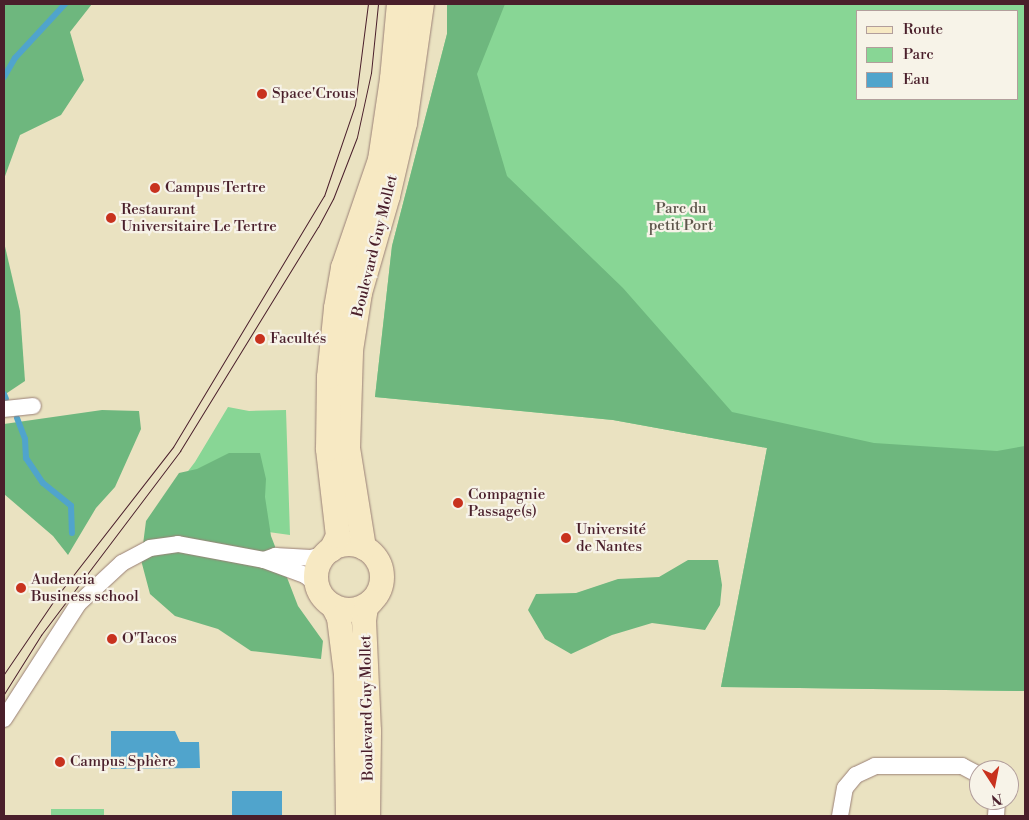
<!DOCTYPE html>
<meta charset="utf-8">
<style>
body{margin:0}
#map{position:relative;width:1029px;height:820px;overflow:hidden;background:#eae2c1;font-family:"Libre Bodoni",serif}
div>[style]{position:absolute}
.green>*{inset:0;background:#88d695;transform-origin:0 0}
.forest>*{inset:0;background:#6eb77e}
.water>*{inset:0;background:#50a4cc;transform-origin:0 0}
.stream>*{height:6px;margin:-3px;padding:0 3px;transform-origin:3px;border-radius:3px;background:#50a4cc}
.roads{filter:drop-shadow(0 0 1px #9a8076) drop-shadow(0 0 1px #9a8076)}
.street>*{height:16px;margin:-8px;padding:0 8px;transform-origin:8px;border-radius:8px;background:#fff}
.secondary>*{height:24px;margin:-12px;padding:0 12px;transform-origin:12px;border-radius:12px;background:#f7e9c3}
.secondary>.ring{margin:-12px;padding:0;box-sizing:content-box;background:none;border:24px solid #f7e9c3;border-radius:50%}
.tram>*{height:1px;margin:-0.5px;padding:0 0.5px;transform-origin:0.5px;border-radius:0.5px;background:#4a1f2b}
.dots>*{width:14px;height:14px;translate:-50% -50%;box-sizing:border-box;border:2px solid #f7f3e8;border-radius:50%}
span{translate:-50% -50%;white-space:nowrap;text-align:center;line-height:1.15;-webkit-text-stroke:4.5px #f7f3e8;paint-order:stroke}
.poi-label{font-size:15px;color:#4a1f2b}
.left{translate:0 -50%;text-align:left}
.park-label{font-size:15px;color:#5d564b}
.street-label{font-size:15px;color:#4a1f2b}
.frame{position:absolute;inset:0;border:5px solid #4a1f2b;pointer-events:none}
.legend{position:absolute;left:856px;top:10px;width:162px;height:90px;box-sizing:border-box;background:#f7f3e8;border:1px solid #b29e9c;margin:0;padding:6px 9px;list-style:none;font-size:15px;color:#4a1f2b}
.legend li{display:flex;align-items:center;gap:10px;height:25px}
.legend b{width:25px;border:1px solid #b29e9c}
.north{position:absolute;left:969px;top:760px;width:50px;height:50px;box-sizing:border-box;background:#f7f3e8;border:1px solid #b29e9c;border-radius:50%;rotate:169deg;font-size:14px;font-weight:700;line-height:20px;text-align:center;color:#4a1f2b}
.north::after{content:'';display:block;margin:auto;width:18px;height:22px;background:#c8321e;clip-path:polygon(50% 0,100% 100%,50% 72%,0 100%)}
</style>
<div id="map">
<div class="green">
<i style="clip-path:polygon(evenodd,447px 4px,1025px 4px,1025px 691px,721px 687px,767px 448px,613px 420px,375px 397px,392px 246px,447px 34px,447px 4px,858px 11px,1018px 11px,1018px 99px,858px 99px,858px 11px)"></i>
<i style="clip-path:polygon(228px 407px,249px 411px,286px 410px,290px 535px,154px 516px,195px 462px)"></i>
<i style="left:51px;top:809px;width:53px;height:9px"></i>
</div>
<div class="forest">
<i style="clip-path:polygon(4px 4px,92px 4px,70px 32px,84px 80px,61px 115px,20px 135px,4px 179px)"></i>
<i style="clip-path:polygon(447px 4px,505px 4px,477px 74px,507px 176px,623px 288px,732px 412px,874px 443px,997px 451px,1025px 446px,1025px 691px,721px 687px,767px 448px,613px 420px,375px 397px,392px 246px,447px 34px)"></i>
<i style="clip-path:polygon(4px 242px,20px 311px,25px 381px,4px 395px)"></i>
<i style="clip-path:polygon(102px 410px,139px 411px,141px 429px,115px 487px,96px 508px,68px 555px,53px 536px,4px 494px,4px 424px)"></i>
<i style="clip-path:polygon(229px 453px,260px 453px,266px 479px,265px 497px,271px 536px,298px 606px,323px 641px,321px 659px,251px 651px,218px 629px,175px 616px,150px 594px,141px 560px,146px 521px,179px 473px,197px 469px)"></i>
<i style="clip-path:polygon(688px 560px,718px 560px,722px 585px,720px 605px,705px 630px,652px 623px,612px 635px,571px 654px,545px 639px,528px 610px,536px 594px,576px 593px,618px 579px,659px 577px)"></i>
</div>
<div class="water">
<i style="clip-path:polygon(175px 731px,180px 742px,199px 742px,200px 768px,111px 769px,111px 731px)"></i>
<i style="left:232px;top:791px;width:50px;height:24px"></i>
</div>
<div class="stream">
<i style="left:4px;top:77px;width:22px;rotate:-60deg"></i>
<i style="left:15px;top:58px;width:74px;rotate:-47.2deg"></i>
<i style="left:4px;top:394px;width:5px;rotate:68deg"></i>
<i style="left:17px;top:418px;width:22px;rotate:69deg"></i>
<i style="left:25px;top:439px;width:19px;rotate:87deg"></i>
<i style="left:26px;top:458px;width:30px;rotate:56deg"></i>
<i style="left:43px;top:483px;width:36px;rotate:39deg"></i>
<i style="left:71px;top:506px;width:27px;rotate:88deg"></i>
</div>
<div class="roads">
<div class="street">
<i style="left:4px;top:409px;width:29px;rotate:-6deg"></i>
<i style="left:264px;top:560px;width:12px;rotate:-20deg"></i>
<i style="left:275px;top:556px;width:36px;rotate:3deg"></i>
<i style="left:311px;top:558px;width:16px;rotate:-15deg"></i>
<i style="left:4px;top:719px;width:137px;rotate:-57.2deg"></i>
<i style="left:78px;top:604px;width:60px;rotate:-43deg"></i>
<i style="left:122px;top:563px;width:32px;rotate:-28deg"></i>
<i style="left:150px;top:548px;width:28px;rotate:-8deg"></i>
<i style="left:178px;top:544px;width:87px;rotate:10.5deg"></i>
<i style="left:264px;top:560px;width:44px;rotate:20.1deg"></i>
<i style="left:305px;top:575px;width:15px;rotate:37deg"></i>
<i style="left:840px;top:816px;width:28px;rotate:-80deg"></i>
<i style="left:845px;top:788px;width:17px;rotate:-50deg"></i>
<i style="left:856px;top:775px;width:21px;rotate:-25deg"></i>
<i style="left:875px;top:766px;width:87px"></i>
<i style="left:962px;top:766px;width:19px;rotate:28deg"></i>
<i style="left:996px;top:816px;width:16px;rotate:-86deg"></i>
</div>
<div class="secondary">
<i class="ring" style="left:316px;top:544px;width:42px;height:42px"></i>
<i style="left:364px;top:548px;width:101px;rotate:-99.1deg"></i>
<i style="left:348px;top:448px;width:98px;rotate:-88.2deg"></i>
<i style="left:351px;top:350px;width:58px;rotate:-81deg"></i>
<i style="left:360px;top:293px;width:101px;rotate:-73.9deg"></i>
<i style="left:388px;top:196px;width:75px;rotate:-76.9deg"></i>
<i style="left:405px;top:123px;width:120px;rotate:-81.9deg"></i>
<i style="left:331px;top:550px;width:16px;rotate:-63deg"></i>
<i style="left:338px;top:536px;width:88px;rotate:-96.6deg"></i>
<i style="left:328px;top:449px;width:72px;rotate:-89.2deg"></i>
<i style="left:329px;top:377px;width:69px;rotate:-84.2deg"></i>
<i style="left:336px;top:308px;width:41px;rotate:-80.1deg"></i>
<i style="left:343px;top:268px;width:114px;rotate:-71.1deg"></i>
<i style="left:380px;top:160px;width:82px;rotate:-81.6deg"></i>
<i style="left:392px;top:79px;width:75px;rotate:-84.7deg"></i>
<i style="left:333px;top:606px;width:13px;rotate:63deg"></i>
<i style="left:339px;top:618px;width:56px;rotate:82.9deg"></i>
<i style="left:346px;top:674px;width:142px;rotate:89.2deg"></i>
<i style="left:368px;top:816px;width:85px;rotate:-89.3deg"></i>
<i style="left:369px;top:731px;width:111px;rotate:-92.6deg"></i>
<i style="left:364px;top:620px;width:13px;rotate:-81deg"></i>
<i style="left:366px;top:607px;width:7px;rotate:-45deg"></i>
</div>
</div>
<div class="tram">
<i style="left:4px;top:674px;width:94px;rotate:-55.8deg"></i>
<i style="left:57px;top:596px;width:189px;rotate:-52.1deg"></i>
<i style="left:173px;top:447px;width:293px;rotate:-59deg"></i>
<i style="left:324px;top:196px;width:96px;rotate:-71.2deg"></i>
<i style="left:355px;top:105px;width:102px;rotate:-82.7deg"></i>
<i style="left:4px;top:694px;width:70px;rotate:-57.9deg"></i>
<i style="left:41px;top:635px;width:231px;rotate:-52.9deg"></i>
<i style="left:180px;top:451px;width:263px;rotate:-58.4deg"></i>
<i style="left:318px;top:227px;width:32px;rotate:-62deg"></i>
<i style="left:333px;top:199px;width:66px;rotate:-68.8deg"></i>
<i style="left:357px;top:137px;width:66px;rotate:-77.7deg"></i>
<i style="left:371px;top:73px;width:69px;rotate:-84.2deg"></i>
</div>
<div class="dots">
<i style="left:262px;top:94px;background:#c8321e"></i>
<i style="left:155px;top:188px;background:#c8321e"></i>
<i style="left:111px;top:218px;background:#c8321e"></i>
<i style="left:260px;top:339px;background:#c8321e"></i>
<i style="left:458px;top:503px;background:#c8321e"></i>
<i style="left:566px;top:538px;background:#c8321e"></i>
<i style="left:21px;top:588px;background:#c8321e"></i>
<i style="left:112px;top:639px;background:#c8321e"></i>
<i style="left:60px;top:762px;background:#c8321e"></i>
</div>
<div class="poi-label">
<span class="left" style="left:272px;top:94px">Space'Crous</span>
<span class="left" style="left:165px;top:188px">Campus Tertre</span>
<span class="left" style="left:121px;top:218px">Restaurant<br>Universitaire Le Tertre</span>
<span class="left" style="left:270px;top:339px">Facultés</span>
<span class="left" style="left:468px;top:503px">Compagnie<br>Passage(s)</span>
<span class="left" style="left:576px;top:538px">Université<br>de Nantes</span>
<span class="left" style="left:31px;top:588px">Audencia<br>Business school</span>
<span class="left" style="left:122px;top:639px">O'Tacos</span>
<span class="left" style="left:70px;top:762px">Campus Sphère</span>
</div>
<div class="park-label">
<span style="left:681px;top:217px">Parc du<br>petit Port</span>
</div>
<div class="street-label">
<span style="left:375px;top:246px;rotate:-76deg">Boulevard Guy Mollet</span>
<span style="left:367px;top:708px;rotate:-91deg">Boulevard Guy Mollet</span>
</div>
<div class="frame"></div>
<ul class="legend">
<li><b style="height:6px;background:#f7e9c3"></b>Route</li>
<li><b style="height:14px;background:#88d695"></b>Parc</li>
<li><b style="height:14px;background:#50a4cc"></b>Eau</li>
</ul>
<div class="north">N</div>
</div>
